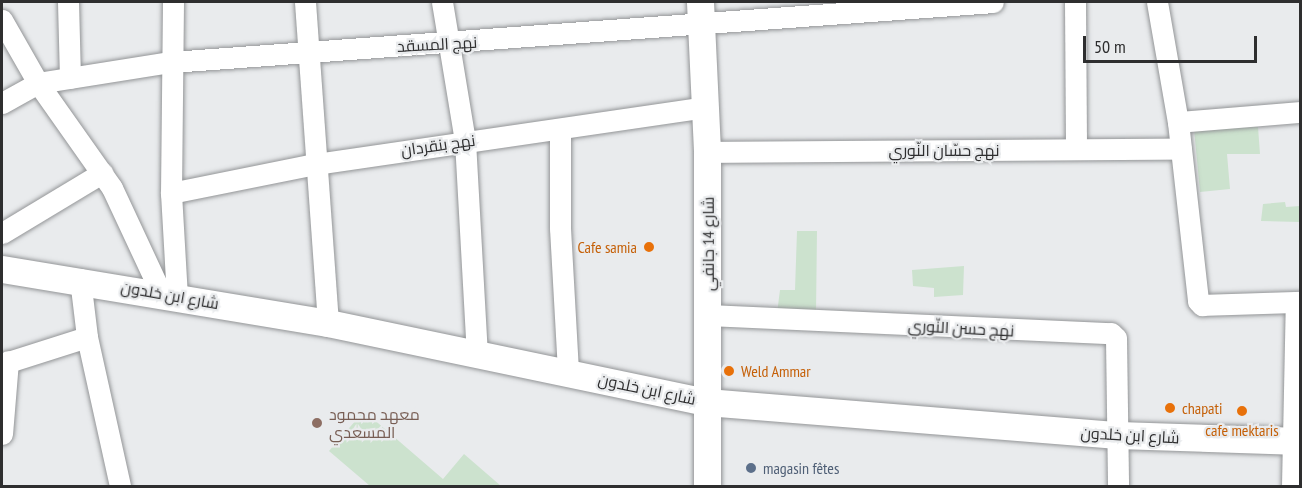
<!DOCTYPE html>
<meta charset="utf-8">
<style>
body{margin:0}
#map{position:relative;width:1302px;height:488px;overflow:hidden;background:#e9ebed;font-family:"PT Sans Narrow",Cairo,sans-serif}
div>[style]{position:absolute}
.green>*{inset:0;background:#cce2ce}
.roads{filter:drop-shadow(0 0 2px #939597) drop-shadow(0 0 2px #939597)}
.minor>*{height:21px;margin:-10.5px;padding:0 10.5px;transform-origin:10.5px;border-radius:10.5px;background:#fff}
.tertiary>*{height:27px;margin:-13.5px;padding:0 13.5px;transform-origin:13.5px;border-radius:13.5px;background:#fff}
.dots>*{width:16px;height:16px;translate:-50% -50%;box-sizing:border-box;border:3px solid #e9ebed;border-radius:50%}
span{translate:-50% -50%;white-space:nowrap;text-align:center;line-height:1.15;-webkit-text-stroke:4.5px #e9ebed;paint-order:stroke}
.street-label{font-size:16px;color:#2e2e2f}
.food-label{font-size:16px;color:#c56008}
.right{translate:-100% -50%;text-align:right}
.left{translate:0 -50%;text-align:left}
.education-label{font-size:16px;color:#785e54}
.service-label{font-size:16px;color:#4e5e75}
.frame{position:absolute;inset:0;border:3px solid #2e2e2f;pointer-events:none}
.scale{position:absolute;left:1083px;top:36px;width:174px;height:27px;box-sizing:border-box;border:3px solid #2e2e2f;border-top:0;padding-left:8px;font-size:18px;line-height:21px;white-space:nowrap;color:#2e2e2f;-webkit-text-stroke:4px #e9ebed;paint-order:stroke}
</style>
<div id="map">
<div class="green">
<i style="clip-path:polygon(1258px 127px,1260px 154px,1227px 154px,1230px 189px,1200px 192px,1194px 129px)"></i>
<i style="clip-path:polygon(1285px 202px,1286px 207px,1300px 206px,1300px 222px,1261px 221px,1263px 204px)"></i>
<i style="clip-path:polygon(797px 231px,817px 231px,816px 313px,777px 313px,780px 290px,795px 290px)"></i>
<i style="clip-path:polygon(964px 266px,963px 295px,934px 297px,934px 288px,913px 286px,912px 270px)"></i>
<i style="clip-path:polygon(364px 411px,443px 479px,464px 454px,501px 486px,370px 486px,329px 451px)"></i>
</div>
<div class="roads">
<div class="minor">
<i style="left:68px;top:2px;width:76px;rotate:88.5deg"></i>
<i style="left:173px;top:2px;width:191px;rotate:90.6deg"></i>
<i style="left:171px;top:193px;width:104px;rotate:86.7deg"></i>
<i style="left:305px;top:2px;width:322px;rotate:85.9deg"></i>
<i style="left:442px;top:2px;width:141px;rotate:80.6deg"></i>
<i style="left:465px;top:141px;width:212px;rotate:86.8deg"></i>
<i style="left:1075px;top:2px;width:147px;rotate:89.6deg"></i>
<i style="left:1157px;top:2px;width:122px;rotate:80.1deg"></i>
<i style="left:1178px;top:122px;width:180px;rotate:83.6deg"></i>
<i style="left:1198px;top:301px;width:6px;rotate:45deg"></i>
<i style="left:1202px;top:305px;width:98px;rotate:-1.8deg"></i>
<i style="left:2px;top:20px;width:73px;rotate:60.3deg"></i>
<i style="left:38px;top:83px;width:128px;rotate:54.8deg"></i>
<i style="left:112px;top:188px;width:116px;rotate:65deg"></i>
<i style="left:2px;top:103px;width:41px;rotate:-29.1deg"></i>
<i style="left:38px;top:83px;width:135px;rotate:-9deg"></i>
<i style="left:171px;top:62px;width:824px;rotate:-4.17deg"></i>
<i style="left:1178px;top:122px;width:122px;rotate:-4.7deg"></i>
<i style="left:560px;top:130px;width:98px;rotate:90deg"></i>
<i style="left:560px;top:228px;width:145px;rotate:86.8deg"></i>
<i style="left:707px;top:152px;width:474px;rotate:-0.4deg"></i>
<i style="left:171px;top:193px;width:147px;rotate:-11.4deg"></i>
<i style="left:315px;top:164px;width:396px;rotate:-8.3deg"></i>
<i style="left:2px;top:233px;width:117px;rotate:-31deg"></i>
<i style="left:80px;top:279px;width:58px;rotate:83.1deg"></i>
<i style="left:87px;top:337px;width:153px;rotate:77.5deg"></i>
<i style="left:708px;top:315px;width:403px;rotate:2.6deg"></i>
<i style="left:1111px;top:333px;width:7px;rotate:45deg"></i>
<i style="left:1116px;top:338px;width:148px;rotate:89.2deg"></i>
<i style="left:2px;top:364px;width:89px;rotate:-17.6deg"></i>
<i style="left:2px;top:434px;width:73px;rotate:-85.3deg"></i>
<i style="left:1292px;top:486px;width:184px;rotate:-88.8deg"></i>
</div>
<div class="tertiary">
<i style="left:700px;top:2px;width:150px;rotate:87.3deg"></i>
<i style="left:707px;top:152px;width:334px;rotate:90deg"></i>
<i style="left:2px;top:269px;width:330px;rotate:9.4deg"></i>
<i style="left:328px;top:323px;width:386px;rotate:11.8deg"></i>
<i style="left:706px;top:402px;width:413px;rotate:4.6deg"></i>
<i style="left:1118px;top:435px;width:182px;rotate:1.9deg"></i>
</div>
</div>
<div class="dots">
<i style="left:649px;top:247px;background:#e8710a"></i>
<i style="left:729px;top:371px;background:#e8710a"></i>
<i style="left:1170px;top:408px;background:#e8710a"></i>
<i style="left:1242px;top:411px;background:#e8710a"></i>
<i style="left:317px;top:423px;background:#8d6e63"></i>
<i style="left:751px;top:468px;background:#5c6f8a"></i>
</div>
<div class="street-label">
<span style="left:437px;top:44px;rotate:-3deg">نهج المسقد</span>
<span style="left:438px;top:145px;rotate:-8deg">نهج بنقردان</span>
<span style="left:944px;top:150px">نهج حسّان النّوري</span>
<span style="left:708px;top:244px;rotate:-90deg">شارع 14 جانفي</span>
<span style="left:170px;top:295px;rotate:10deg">شارع ابن خلدون</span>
<span style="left:961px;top:328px;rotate:3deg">نهج حسن النّوري</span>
<span style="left:647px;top:389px;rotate:12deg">شارع ابن خلدون</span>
<span style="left:1130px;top:435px;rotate:3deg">شارع ابن خلدون</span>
</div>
<div class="food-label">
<span class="right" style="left:637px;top:247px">Cafe samia</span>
<span class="left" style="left:741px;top:371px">Weld Ammar</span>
<span class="left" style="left:1182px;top:408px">chapati</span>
<span style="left:1242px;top:430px">cafe mektaris</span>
</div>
<div class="education-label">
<span class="left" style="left:329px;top:423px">معهد محمود<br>المسعدي</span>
</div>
<div class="service-label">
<span class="left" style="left:763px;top:468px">magasin fêtes</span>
</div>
<div class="frame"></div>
<div class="scale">50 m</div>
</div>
